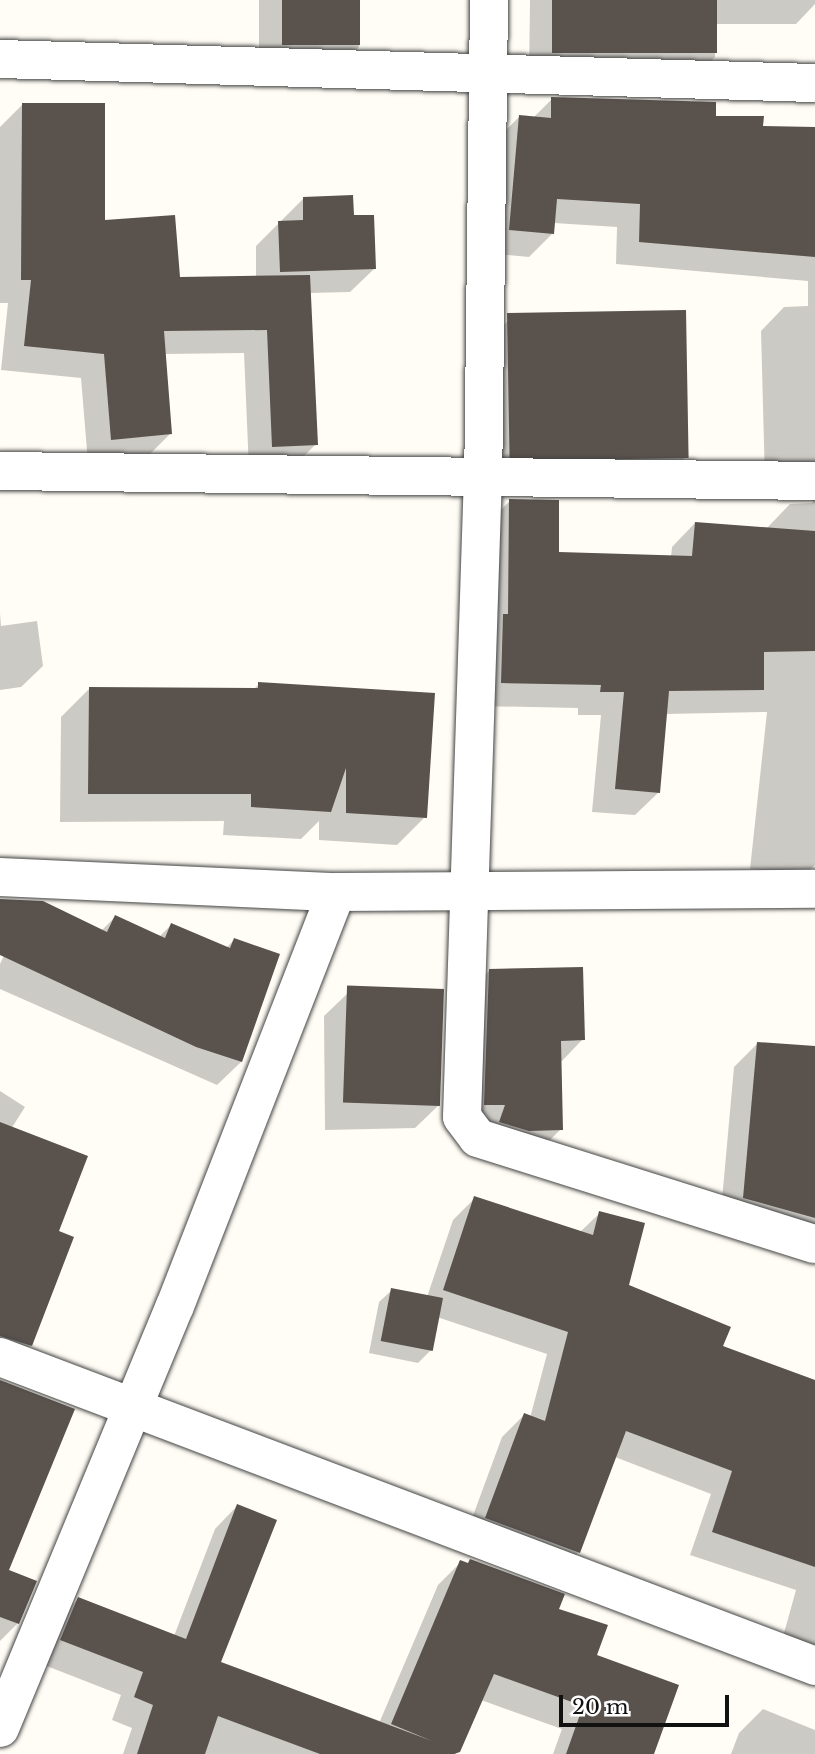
<!DOCTYPE html>
<style>
body{margin:0}
#map{position:relative;width:815px;height:1754px;overflow:hidden;background:#fffdf5;font-family:"Libre Baskerville",serif}
div>[style]{position:absolute}
.shadow>*{inset:0;background:#0003}
.building>*{inset:0;background:#5a524d;transform-origin:0 0}
.roads{filter:drop-shadow(0 0 2px #444) drop-shadow(0 0 2px #444)}
.minor>*{height:38px;margin:-19px;padding:0 19px;transform-origin:19px;border-radius:19px;background:#fff}
span{translate:-50% -50%;white-space:nowrap;text-align:center;line-height:1.15;-webkit-text-stroke:7px #fff;paint-order:stroke}
.scale{position:absolute;left:559px;top:1695px;width:170px;height:32px;box-sizing:border-box;border:4px solid #111;border-top:0;padding-left:9px;font-size:21px;line-height:24px;white-space:nowrap;color:#111;-webkit-text-stroke:5px #fff;paint-order:stroke}
</style>
<div id="map">
<div class="shadow">
<i style="clip-path:polygon(259px 0,358px 0,359px 47px,335px 71px,259px 68px)"></i>
<i style="clip-path:polygon(530px 0,815px 0,815px 4px,796px 24px,715px 24px,715px 57px,691px 81px,529px 76px)"></i>
<i style="clip-path:polygon(552px 99px,714px 118px,761px 128px,815px 128px,815px 865px,805px 874px,750px 869px,767px 712px,665px 714px,659px 792px,635px 815px,592px 812px,601px 715px,578px 715px,578px 708px,478px 706px,486px 524px,510px 501px,557px 554px,671px 557px,672px 547px,695px 523px,767px 528px,790px 504px,813px 503px,802px 485px,765px 482px,761px 331px,784px 307px,808px 306px,808px 281px,616px 264px,617px 227px,554px 223px,553px 233px,529px 257px,486px 253px,496px 140px,520px 116px,533px 118px)"></i>
<i style="clip-path:polygon(22px 105px,104px 222px,178px 278px,256px 277px,256px 246px,303px 199px,352px 217px,374px 269px,350px 292px,309px 293px,316px 444px,292px 468px,249px 470px,244px 353px,164px 354px,171px 433px,147px 457px,88px 463px,81px 378px,1px 370px,8px 303px,0 303px,0 127px)"></i>
<i style="clip-path:polygon(508px 321px,686px 457px,662px 480px,482px 478px,484px 344px)"></i>
<i style="clip-path:polygon(0 613px,1px 626px,37px 621px,43px 666px,21px 687px,0 690px)"></i>
<i style="clip-path:polygon(259px 684px,425px 817px,397px 845px,319px 840px,319px 821px,301px 839px,223px 835px,224px 821px,60px 822px,61px 717px,89px 689px,254px 689px)"></i>
<i style="clip-path:polygon(115px 917px,159px 937px,171px 925px,226px 948px,234px 940px,241px 1062px,217px 1085px,0 989px,0 964px,18px 926px,101px 931px)"></i>
<i style="clip-path:polygon(489px 971px,583px 1039px,560px 1063px,561px 1129px,537px 1153px,461px 1128px,466px 995px)"></i>
<i style="clip-path:polygon(348px 993px,439px 1105px,415px 1128px,325px 1130px,324px 1016px)"></i>
<i style="clip-path:polygon(757px 1044px,815px 1048px,815px 1243px,720px 1222px,734px 1067px)"></i>
<i style="clip-path:polygon(0 1091px,25px 1107px,11px 1129px,56px 1232px,31px 1345px,4px 1372px,0 1371px)"></i>
<i style="clip-path:polygon(475px 1198px,580px 1232px,600px 1213px,627px 1286px,721px 1347px,815px 1382px,815px 1663px,779px 1651px,796px 1590px,690px 1555px,711px 1494px,615px 1457px,578px 1553px,556px 1575px,464px 1540px,502px 1437px,524px 1415px,530px 1418px,547px 1354px,437px 1317px,431px 1350px,418px 1363px,369px 1353px,379px 1302px,392px 1290px,427px 1297px,453px 1220px)"></i>
<i style="clip-path:polygon(0 1382px,7px 1570px,18px 1623px,0 1641px)"></i>
<i style="clip-path:polygon(237px 1506px,219px 1663px,380px 1721px,438px 1585px,461px 1562px,557px 1610px,595px 1656px,652px 1754px,553px 1754px,562px 1729px,481px 1700px,456px 1754px,123px 1754px,132px 1728px,112px 1720px,121px 1695px,39px 1663px,56px 1622px,78px 1599px,174px 1636px,215px 1529px)"></i>
<i style="clip-path:polygon(763px 1709px,815px 1730px,815px 1754px,731px 1754px,739px 1733px)"></i>
</div>
<div class="building">
<i style="left:282px;top:0;width:78px;height:45px"></i>
<i style="left:552px;top:0;width:165px;height:53px"></i>
<i style="clip-path:polygon(551px 97px,716px 102px,716px 116px,764px 116px,763px 126px,815px 127px,815px 257px,639px 242px,640px 204px,557px 199px,554px 234px,509px 230px,519px 115px,551px 118px)"></i>
<i style="clip-path:polygon(22px 103px,105px 103px,105px 220px,175px 215px,180px 277px,310px 275px,318px 445px,272px 447px,267px 330px,164px 331px,172px 434px,111px 440px,104px 354px,24px 346px,31px 280px,21px 280px)"></i>
<i style="clip-path:polygon(353px 195px,354px 215px,374px 215px,376px 269px,280px 272px,278px 221px,303px 220px,303px 197px)"></i>
<i style="left:686px;top:310px;width:148px;height:179px;rotate:89deg"></i>
<i style="clip-path:polygon(509px 499px,559px 500px,559px 552px,692px 556px,695px 522px,815px 531px,815px 651px,764px 652px,764px 690px,669px 691px,660px 793px,615px 789px,624px 692px,600px 692px,601px 685px,501px 683px,503px 614px,508px 614px)"></i>
<i style="clip-path:polygon(258px 682px,435px 693px,427px 818px,346px 813px,346px 768px,331px 812px,251px 807px,251px 794px,88px 794px,89px 687px,258px 688px)"></i>
<i style="clip-path:polygon(0 899px,43px 901px,107px 932px,115px 915px,165px 938px,171px 923px,230px 948px,234px 938px,280px 954px,242px 1062px,196px 1047px,0 955px)"></i>
<i style="clip-path:polygon(583px 967px,585px 1040px,561px 1041px,563px 1130px,529px 1131px,499px 1122px,505px 1105px,484px 1105px,489px 969px)"></i>
<i style="left:444px;top:989px;width:117px;height:97px;rotate:92deg"></i>
<i style="clip-path:polygon(757px 1042px,815px 1046px,815px 1218px,743px 1198px)"></i>
<i style="clip-path:polygon(0 1122px,88px 1156px,59px 1231px,74px 1237px,32px 1346px,0 1336px)"></i>
<i style="clip-path:polygon(474px 1196px,593px 1235px,599px 1211px,645px 1223px,629px 1285px,731px 1327px,723px 1346px,815px 1380px,815px 1567px,712px 1532px,732px 1471px,626px 1431px,580px 1553px,485px 1518px,524px 1413px,545px 1421px,568px 1332px,443px 1290px)"></i>
<i style="left:391px;top:1288px;width:53px;height:54px;rotate:11deg"></i>
<i style="clip-path:polygon(0 1380px,75px 1409px,9px 1570px,37px 1581px,19px 1624px,0 1617px)"></i>
<i style="clip-path:polygon(237px 1504px,277px 1520px,221px 1662px,432px 1741px,391px 1724px,460px 1560px,468px 1563px,470px 1559px,565px 1594px,559px 1609px,608px 1625px,597px 1655px,679px 1685px,654px 1754px,566px 1754px,583px 1706px,494px 1674px,460px 1752px,454px 1754px,320px 1754px,218px 1716px,205px 1754px,137px 1754px,153px 1705px,134px 1697px,143px 1672px,60px 1640px,78px 1597px,186px 1639px)"></i>
</div>
<div class="roads">
<div class="minor">
<i style="left:489px;top:0;width:474px;rotate:90.7deg"></i>
<i style="left:483px;top:474px;width:643px;rotate:91.87deg"></i>
<i style="left:462px;top:1117px;width:26px;rotate:53deg"></i>
<i style="left:478px;top:1138px;width:353px;rotate:17.5deg"></i>
<i style="left:0;top:59px;width:815px;rotate:1.69deg"></i>
<i style="left:0;top:471px;width:815px;rotate:0.7deg"></i>
<i style="left:0;top:877px;width:336px;rotate:2.6deg"></i>
<i style="left:336px;top:892px;width:479px;rotate:-0.4deg"></i>
<i style="left:0;top:1357px;width:872px;rotate:20.76deg"></i>
<i style="left:0;top:1728px;width:457px;rotate:-67.5deg"></i>
<i style="left:175px;top:1306px;width:444px;rotate:-68.7deg"></i>
</div>
</div>
<div class="scale">20 m</div>
</div>
